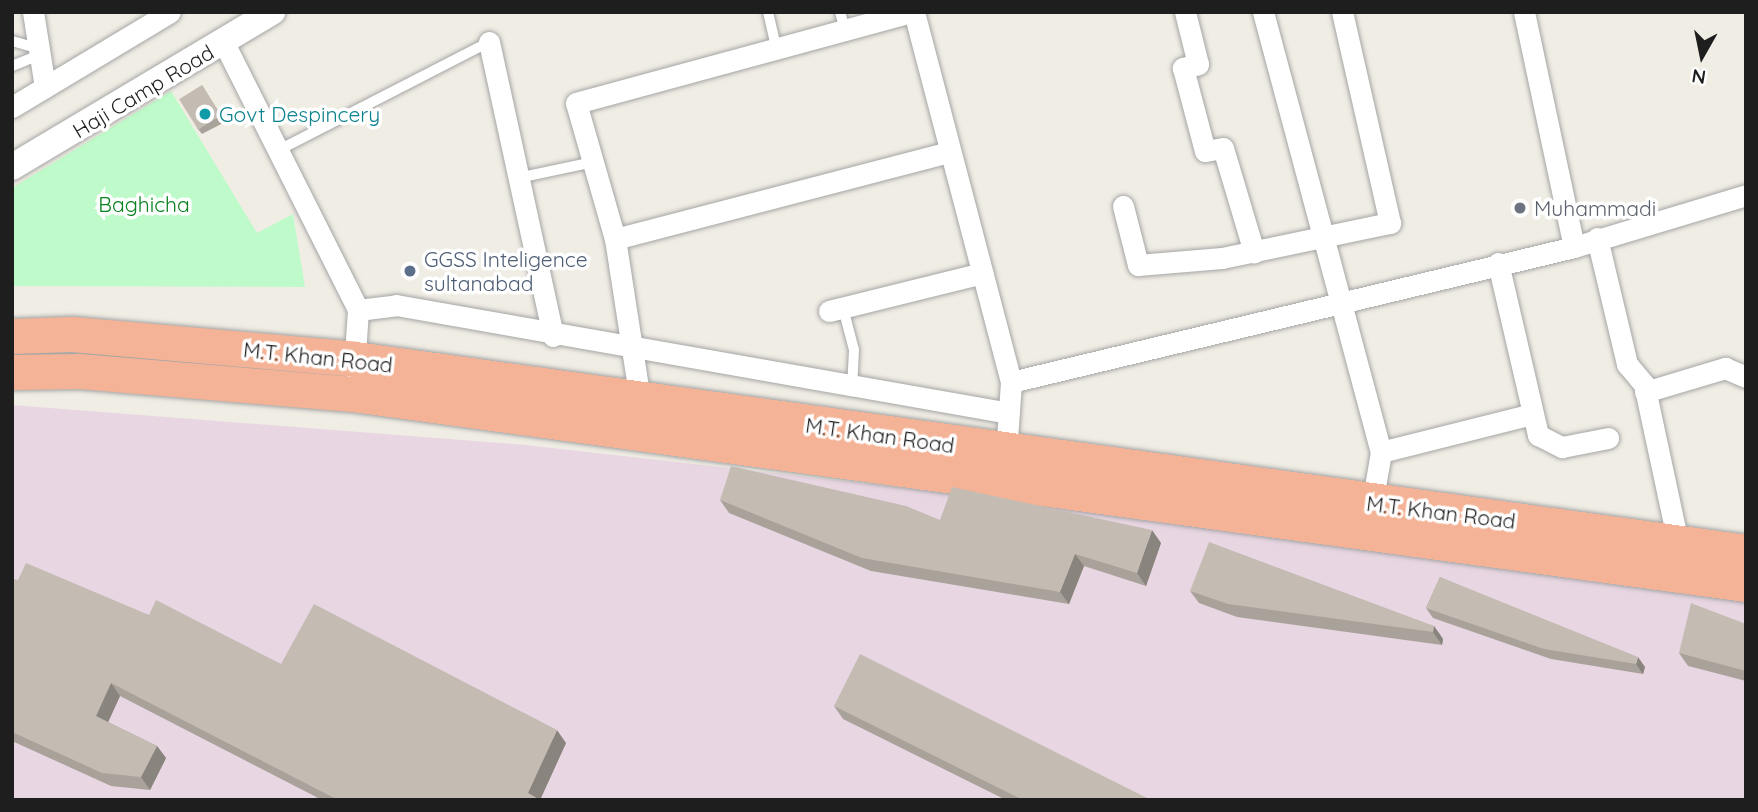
<!DOCTYPE html>
<style>
body{margin:0}
#map{position:relative;width:1758px;height:812px;overflow:hidden;background:#f0ede4;font-family:Quicksand,sans-serif}
div>[style]{position:absolute}
.industrial>*{inset:0;background:#e9d6e3}
.park>*{inset:0;background:#bffbca}
.roads{filter:drop-shadow(0 0 2px #a5a5a5) drop-shadow(0 0 2px #a5a5a5)}
.service>*{height:10px;margin:-5px;padding:0 5px;transform-origin:5px;border-radius:5px;background:#fff}
.minor>*{height:21px;margin:-10.5px;padding:0 10.5px;transform-origin:10.5px;border-radius:10.5px;background:#fff}
.tertiary>*{height:26px;margin:-13px;padding:0 13px;transform-origin:13px;border-radius:13px;background:#fff}
.trunk>*{height:35px;margin:-17.5px;padding:0 17.5px;transform-origin:17.5px;border-radius:17.5px;background:#f4b396}
.wall>*{inset:0;background:#a9a29a}
.shaded-wall>*{inset:0;background:#89847d}
.building>*{inset:0;background:#c4bcb3;transform-origin:0 0}
.dots>*{width:19px;height:19px;translate:-50% -50%;box-sizing:border-box;border:4px solid #fff;border-radius:50%}
span{translate:-50% -50%;white-space:nowrap;text-align:center;line-height:1.15;-webkit-text-stroke:7px #fff;paint-order:stroke}
.street-label{font-size:21px;color:#1e1e1e}
.culture-label{font-size:21px;color:#0d838f}
.left{translate:0 -50%;text-align:left}
.park-label{font-size:21px;color:#08811e}
.worship-label{font-size:21px;color:#5b616d}
.service-label{font-size:21px;color:#4e5e75}
.frame{position:absolute;inset:0;border:14px solid #1e1e1e;pointer-events:none}
.north{position:absolute;left:1667px;top:21px;width:70px;height:70px;-webkit-text-stroke:5px #fff;paint-order:stroke;rotate:189deg;font-size:19px;font-weight:700;line-height:28px;text-align:center;color:#1e1e1e}
.north::after{content:'';display:block;margin:auto;width:24px;height:32px;background:#1e1e1e;clip-path:polygon(50% 0,100% 100%,50% 72%,0 100%)}
</style>
<div id="map">
<div class="industrial">
<i style="clip-path:polygon(12px 405px,526px 445px,1100px 510px,1746px 599px,1746px 800px,12px 800px)"></i>
</div>
<div class="park">
<i style="clip-path:polygon(171px 91px,257px 233px,293px 214px,305px 287px,12px 286px,12px 188px)"></i>
</div>
<div class="roads">
<div class="service">
<i style="left:768px;top:12px;width:35px;rotate:77deg"></i>
<i style="left:840px;top:12px;width:18px;rotate:74deg"></i>
<i style="left:12px;top:41px;width:26px;rotate:16deg"></i>
<i style="left:12px;top:66px;width:29px;rotate:-22deg"></i>
<i style="left:275px;top:152px;width:241px;rotate:-27.2deg"></i>
<i style="left:518px;top:178px;width:77px;rotate:-12deg"></i>
<i style="left:843px;top:308px;width:43px;rotate:75.3deg"></i>
<i style="left:854px;top:350px;width:37px;rotate:93deg"></i>
</div>
<div class="minor">
<i style="left:33px;top:12px;width:76px;rotate:80.9deg"></i>
<i style="left:914px;top:12px;width:383px;rotate:75.3deg"></i>
<i style="left:1011px;top:382px;width:72px;rotate:94deg"></i>
<i style="left:1185px;top:12px;width:54px;rotate:76deg"></i>
<i style="left:1198px;top:64px;width:16px;rotate:165deg"></i>
<i style="left:1183px;top:68px;width:86px;rotate:75.2deg"></i>
<i style="left:1205px;top:151px;width:18px;rotate:-9deg"></i>
<i style="left:1223px;top:148px;width:109px;rotate:73.4deg"></i>
<i style="left:1263px;top:12px;width:456px;rotate:75deg"></i>
<i style="left:1381px;top:452px;width:53px;rotate:99.8deg"></i>
<i style="left:1524px;top:12px;width:240px;rotate:78deg"></i>
<i style="left:489px;top:42px;width:301px;rotate:77.7deg"></i>
<i style="left:224px;top:43px;width:299px;rotate:63.3deg"></i>
<i style="left:358px;top:310px;width:59px;rotate:93.9deg"></i>
<i style="left:12px;top:107px;width:184px;rotate:-31deg"></i>
<i style="left:1123px;top:206px;width:61px;rotate:75.7deg"></i>
<i style="left:1138px;top:265px;width:84px;rotate:-4.8deg"></i>
<i style="left:1222px;top:258px;width:172px;rotate:-11.8deg"></i>
<i style="left:1390px;top:223px;width:216px;rotate:-102.8deg"></i>
<i style="left:1597px;top:238px;width:130px;rotate:76.6deg"></i>
<i style="left:1627px;top:364px;width:26px;rotate:50deg"></i>
<i style="left:1644px;top:384px;width:163px;rotate:77.9deg"></i>
<i style="left:615px;top:239px;width:141px;rotate:-106deg"></i>
<i style="left:576px;top:103px;width:348px;rotate:-15.2deg"></i>
<i style="left:1498px;top:263px;width:177px;rotate:76.9deg"></i>
<i style="left:1538px;top:435px;width:27px;rotate:27deg"></i>
<i style="left:1562px;top:447px;width:47px;rotate:-11.1deg"></i>
<i style="left:358px;top:310px;width:38px;rotate:-7deg"></i>
<i style="left:396px;top:305px;width:622px;rotate:9.99deg"></i>
<i style="left:829px;top:311px;width:158px;rotate:-13.9deg"></i>
<i style="left:1011px;top:382px;width:579px;rotate:-13.48deg"></i>
<i style="left:1574px;top:247px;width:180px;rotate:-16.8deg"></i>
<i style="left:1645px;top:392px;width:84px;rotate:-16.7deg"></i>
<i style="left:1725px;top:368px;width:23px;rotate:23deg"></i>
<i style="left:640px;top:400px;width:163px;rotate:-98.8deg"></i>
<i style="left:615px;top:239px;width:346px;rotate:-14.6deg"></i>
<i style="left:1381px;top:452px;width:156px;rotate:-14.1deg"></i>
</div>
<div class="tertiary">
<i style="left:12px;top:167px;width:303px;rotate:-30.8deg"></i>
</div>
<div class="trunk">
<i style="left:12px;top:336px;width:60px;rotate:-1.9deg"></i>
<i style="left:72px;top:334px;width:284px;rotate:5deg"></i>
<i style="left:355px;top:359px;width:1404px;rotate:7.9deg"></i>
<i style="left:12px;top:372px;width:67px;rotate:-0.9deg"></i>
<i style="left:79px;top:371px;width:275px;rotate:4.8deg"></i>
<i style="left:353px;top:394px;width:1406px;rotate:7.77deg"></i>
</div>
</div>
<div class="wall">
<i style="clip-path:polygon(202px 85px,225px 122px,202px 134px,197px 128px)"></i>
<i style="clip-path:polygon(720px 500px,940px 520px,1161px 543px,1146px 586px,1084px 566px,1069px 604px,871px 571px,729px 513px)"></i>
<i style="clip-path:polygon(1440px 577px,1645px 667px,1643px 674px,1551px 659px,1433px 618px,1426px 608px)"></i>
<i style="clip-path:polygon(12px 579px,149px 615px,281px 664px,566px 743px,540px 800px,322px 800px,120px 696px,108px 722px,157px 746px,166px 758px,150px 790px,111px 786px,12px 741px)"></i>
<i style="clip-path:polygon(1190px 591px,1434px 626px,1443px 639px,1442px 645px,1237px 617px,1199px 603px)"></i>
<i style="clip-path:polygon(1746px 624px,1746px 681px,1688px 666px,1679px 653px)"></i>
<i style="clip-path:polygon(834px 706px,1151px 800px,1006px 800px,843px 719px)"></i>
</div>
<div class="shaded-wall">
<i style="clip-path:polygon(1152px 530px,1161px 543px,1146px 586px,1137px 573px)"></i>
<i style="clip-path:polygon(1075px 554px,1084px 566px,1069px 604px,1060px 592px)"></i>
<i style="clip-path:polygon(1434px 626px,1443px 639px,1442px 645px,1433px 632px)"></i>
<i style="clip-path:polygon(1638px 657px,1645px 667px,1643px 674px,1636px 664px)"></i>
<i style="clip-path:polygon(111px 683px,120px 696px,105px 729px,96px 716px)"></i>
<i style="clip-path:polygon(557px 730px,566px 743px,540px 800px,528px 793px)"></i>
<i style="clip-path:polygon(157px 746px,166px 758px,150px 790px,141px 777px)"></i>
</div>
<div class="building">
<i style="left:202px;top:85px;width:36px;height:27px;rotate:58deg"></i>
<i style="clip-path:polygon(731px 466px,906px 506px,940px 520px,952px 487px,1152px 530px,1137px 573px,1075px 554px,1060px 592px,862px 558px,720px 500px)"></i>
<i style="clip-path:polygon(1209px 542px,1434px 626px,1433px 632px,1228px 604px,1190px 591px)"></i>
<i style="clip-path:polygon(26px 563px,149px 615px,156px 600px,281px 664px,314px 604px,557px 730px,528px 793px,540px 800px,338px 800px,111px 683px,96px 716px,157px 746px,141px 777px,102px 773px,12px 732px,12px 579px,18px 580px)"></i>
<i style="clip-path:polygon(1440px 577px,1638px 657px,1636px 664px,1544px 649px,1426px 608px)"></i>
<i style="clip-path:polygon(1691px 603px,1746px 624px,1746px 671px,1679px 653px)"></i>
<i style="clip-path:polygon(860px 654px,1151px 800px,1023px 800px,834px 706px)"></i>
</div>
<div class="dots">
<i style="left:205px;top:114px;background:#0f9aa8"></i>
<i style="left:1520px;top:208px;background:#6b7280"></i>
<i style="left:410px;top:271px;background:#5c6f8a"></i>
</div>
<div class="street-label">
<span style="left:143px;top:91px;rotate:-31deg">Haji Camp Road</span>
<span style="left:318px;top:357px;rotate:6deg">M.T. Khan Road</span>
<span style="left:880px;top:435px;rotate:8deg">M.T. Khan Road</span>
<span style="left:1441px;top:512px;rotate:7deg">M.T. Khan Road</span>
</div>
<div class="culture-label">
<span class="left" style="left:219px;top:114px">Govt Despincery</span>
</div>
<div class="park-label">
<span style="left:144px;top:204px">Baghicha</span>
</div>
<div class="worship-label">
<span class="left" style="left:1534px;top:208px">Muhammadi</span>
</div>
<div class="service-label">
<span class="left" style="left:424px;top:271px">GGSS Inteligence<br>sultanabad</span>
</div>
<div class="frame"></div>
<div class="north">N</div>
</div>
